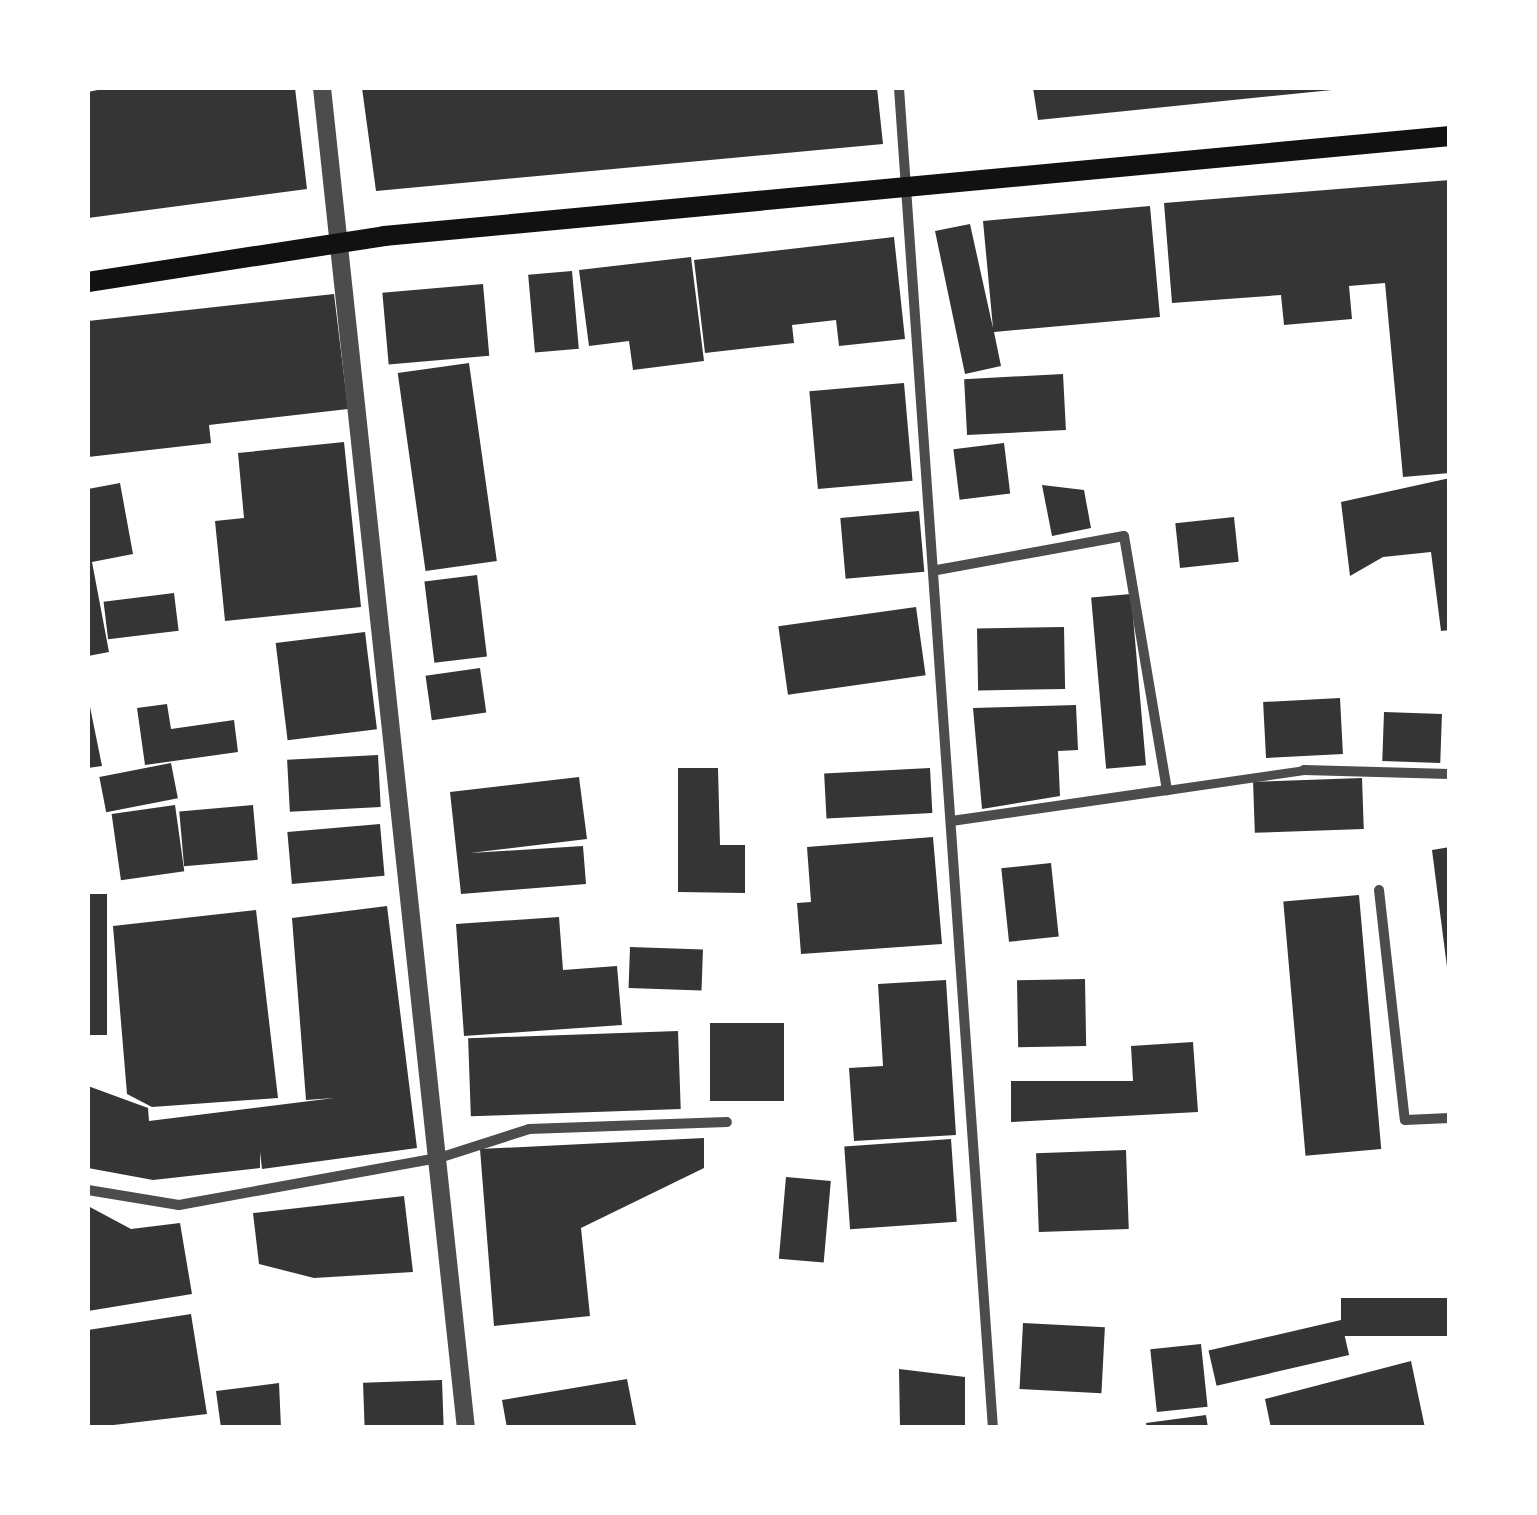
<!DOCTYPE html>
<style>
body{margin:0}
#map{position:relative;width:1537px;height:1515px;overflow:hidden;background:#fff;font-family:Ubuntu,sans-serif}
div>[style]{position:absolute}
.building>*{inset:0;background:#353535;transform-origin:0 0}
.pedestrian>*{height:9px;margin:-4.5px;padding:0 4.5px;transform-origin:4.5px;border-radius:4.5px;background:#4c4c4c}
.minor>*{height:10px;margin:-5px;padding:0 5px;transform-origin:5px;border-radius:5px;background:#4c4c4c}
.tertiary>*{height:18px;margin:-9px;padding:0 9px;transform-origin:9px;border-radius:9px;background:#4c4c4c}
.secondary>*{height:20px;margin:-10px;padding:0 10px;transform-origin:10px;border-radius:10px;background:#111}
span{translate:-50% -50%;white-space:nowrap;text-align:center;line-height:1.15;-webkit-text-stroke:8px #fff;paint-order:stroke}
.frame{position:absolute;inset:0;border:90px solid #fff;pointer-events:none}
</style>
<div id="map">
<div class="building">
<i style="clip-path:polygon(107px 88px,295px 88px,307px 189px,88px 218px,88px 92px)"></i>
<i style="clip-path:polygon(362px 88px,877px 88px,883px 144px,376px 191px)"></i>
<i style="clip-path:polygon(1033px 88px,1332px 88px,1332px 90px,1038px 120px)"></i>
<i style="clip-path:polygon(1450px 180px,1450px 473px,1403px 477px,1385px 283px,1349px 286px,1352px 319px,1284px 325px,1281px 295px,1172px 303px,1164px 203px)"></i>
<i style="clip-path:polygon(1150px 206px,1160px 317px,994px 332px,1001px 366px,965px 374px,935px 231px,970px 224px,993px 328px,983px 221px)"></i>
<i style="clip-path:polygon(894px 237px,905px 339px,839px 346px,836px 320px,792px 325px,794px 343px,705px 353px,694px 260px)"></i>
<i style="clip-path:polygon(691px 257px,704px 361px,633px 370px,629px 341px,589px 346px,579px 270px)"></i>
<i style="left:572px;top:271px;width:78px;height:44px;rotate:85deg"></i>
<i style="left:483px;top:284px;width:72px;height:101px;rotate:85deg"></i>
<i style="clip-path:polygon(334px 294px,348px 409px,209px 425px,211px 443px,88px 457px,88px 321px)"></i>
<i style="left:469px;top:363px;width:200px;height:72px;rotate:82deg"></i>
<i style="left:1063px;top:374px;width:56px;height:99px;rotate:87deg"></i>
<i style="left:904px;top:383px;width:98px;height:95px;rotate:85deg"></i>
<i style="clip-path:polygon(344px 442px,361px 607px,225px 621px,215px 521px,244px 518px,238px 453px)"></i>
<i style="left:1004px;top:443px;width:51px;height:51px;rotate:83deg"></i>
<i style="clip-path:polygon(1450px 478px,1450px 630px,1441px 631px,1431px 552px,1383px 557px,1350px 576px,1341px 502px)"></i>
<i style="clip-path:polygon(120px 483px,133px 554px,92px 562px,109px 652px,88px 656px,88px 489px)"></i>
<i style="clip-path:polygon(1042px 485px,1084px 490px,1091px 528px,1052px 536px)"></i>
<i style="left:919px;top:511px;width:61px;height:79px;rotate:85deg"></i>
<i style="left:1234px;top:517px;width:45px;height:59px;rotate:84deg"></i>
<i style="left:477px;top:575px;width:82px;height:53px;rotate:83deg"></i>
<i style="left:174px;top:593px;width:38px;height:71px;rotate:83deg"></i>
<i style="left:1131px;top:594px;width:172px;height:40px;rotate:85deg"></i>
<i style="left:916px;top:607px;width:69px;height:139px;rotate:82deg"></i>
<i style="left:1064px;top:627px;width:62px;height:87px;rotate:89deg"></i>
<i style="left:365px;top:632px;width:98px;height:90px;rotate:83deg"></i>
<i style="left:480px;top:668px;width:45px;height:55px;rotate:82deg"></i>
<i style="clip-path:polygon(88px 697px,102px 766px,88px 768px)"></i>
<i style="left:1340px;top:698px;width:56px;height:77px;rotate:87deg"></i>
<i style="clip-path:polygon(167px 704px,171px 729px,234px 720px,238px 752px,145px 765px,137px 708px)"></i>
<i style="clip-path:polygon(1076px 705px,1078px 750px,1058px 751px,1060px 796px,982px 809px,973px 708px)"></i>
<i style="left:1384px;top:712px;width:58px;height:49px;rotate:2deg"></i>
<i style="left:378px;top:755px;width:52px;height:91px;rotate:87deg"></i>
<i style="left:171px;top:763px;width:36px;height:73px;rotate:79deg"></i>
<i style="clip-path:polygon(678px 768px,718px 768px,720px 845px,745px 845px,745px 893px,678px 892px)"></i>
<i style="left:930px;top:768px;width:45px;height:106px;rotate:87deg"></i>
<i style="clip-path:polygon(579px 777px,587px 839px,470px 853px,583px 846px,586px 884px,461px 894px,450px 792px)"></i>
<i style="left:1362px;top:778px;width:51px;height:109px;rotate:88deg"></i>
<i style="left:175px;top:805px;width:67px;height:64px;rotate:82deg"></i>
<i style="left:253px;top:805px;width:55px;height:74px;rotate:85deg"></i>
<i style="left:380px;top:824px;width:52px;height:93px;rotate:85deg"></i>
<i style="clip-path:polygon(933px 837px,942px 944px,801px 954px,797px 903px,811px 902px,807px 847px)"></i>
<i style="clip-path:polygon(1450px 847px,1450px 967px,1447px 967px,1432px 850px)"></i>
<i style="left:1051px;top:863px;width:74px;height:50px;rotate:84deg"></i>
<i style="left:88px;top:894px;width:19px;height:141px"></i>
<i style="left:1359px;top:895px;width:255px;height:76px;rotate:85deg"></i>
<i style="clip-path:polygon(387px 906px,417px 1148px,262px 1169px,260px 1152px,260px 1168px,153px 1180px,88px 1168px,88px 1086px,148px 1108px,149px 1121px,334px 1098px,306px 1100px,292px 918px)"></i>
<i style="clip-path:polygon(256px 910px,278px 1098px,152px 1107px,127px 1094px,113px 926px)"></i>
<i style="clip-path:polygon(559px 917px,563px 970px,617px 966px,622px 1025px,464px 1036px,456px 924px)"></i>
<i style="left:630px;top:947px;width:73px;height:41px;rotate:2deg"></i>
<i style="left:1085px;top:979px;width:67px;height:68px;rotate:89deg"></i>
<i style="clip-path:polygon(946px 980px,956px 1135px,854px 1141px,849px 1068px,883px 1066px,878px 984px)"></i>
<i style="left:710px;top:1023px;width:74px;height:78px"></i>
<i style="left:678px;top:1031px;width:78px;height:210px;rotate:88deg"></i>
<i style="clip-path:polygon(1193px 1042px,1198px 1112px,1011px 1122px,1011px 1081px,1133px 1081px,1131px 1046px)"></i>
<i style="clip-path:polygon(704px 1138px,704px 1168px,581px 1228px,590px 1316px,494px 1326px,480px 1149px)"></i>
<i style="left:951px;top:1139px;width:83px;height:107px;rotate:86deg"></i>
<i style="left:1126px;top:1150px;width:79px;height:90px;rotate:88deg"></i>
<i style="left:786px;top:1177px;width:45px;height:82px;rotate:5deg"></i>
<i style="clip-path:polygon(404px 1196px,413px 1272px,314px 1278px,259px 1264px,253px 1213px)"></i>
<i style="clip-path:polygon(88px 1206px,131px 1229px,180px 1223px,192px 1294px,88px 1311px)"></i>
<i style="left:1450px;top:1298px;width:38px;height:109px;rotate:90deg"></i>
<i style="clip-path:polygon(191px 1314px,207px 1414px,88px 1428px,88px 1330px)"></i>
<i style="left:1341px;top:1320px;width:36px;height:136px;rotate:77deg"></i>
<i style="left:1023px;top:1323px;width:82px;height:66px;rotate:3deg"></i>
<i style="left:1201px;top:1344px;width:63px;height:51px;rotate:84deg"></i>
<i style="clip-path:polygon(1411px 1361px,1425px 1428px,1271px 1428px,1265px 1399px)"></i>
<i style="clip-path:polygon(899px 1369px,965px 1377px,965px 1428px,900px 1428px)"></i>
<i style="clip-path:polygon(627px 1379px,636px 1425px,507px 1428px,502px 1400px)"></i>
<i style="left:442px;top:1380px;width:48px;height:79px;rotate:88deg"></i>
<i style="clip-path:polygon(279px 1383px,281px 1428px,221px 1428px,216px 1391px)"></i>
<i style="clip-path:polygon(1206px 1415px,1208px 1428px,1147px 1428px,1146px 1423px)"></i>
</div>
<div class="pedestrian">
<i style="left:1167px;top:790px;width:138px;rotate:-8.3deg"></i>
</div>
<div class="minor">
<i style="left:899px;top:88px;width:1343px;rotate:85.99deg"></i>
<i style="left:937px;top:570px;width:190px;rotate:-10.3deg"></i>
<i style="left:1124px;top:536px;width:258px;rotate:80.4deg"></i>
<i style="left:1167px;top:790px;width:216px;rotate:171.8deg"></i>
<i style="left:1304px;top:770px;width:146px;rotate:1.6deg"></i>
<i style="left:1379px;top:890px;width:231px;rotate:83.6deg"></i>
<i style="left:1405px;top:1120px;width:45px;rotate:-2.5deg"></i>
<i style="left:88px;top:1190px;width:92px;rotate:9.4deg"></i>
<i style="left:179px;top:1205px;width:267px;rotate:-10.3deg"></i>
<i style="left:442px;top:1157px;width:91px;rotate:-17.8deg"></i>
<i style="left:529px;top:1129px;width:198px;rotate:-2deg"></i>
</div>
<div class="tertiary">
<i style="left:322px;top:88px;width:1348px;rotate:83.87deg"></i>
</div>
<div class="secondary">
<i style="left:88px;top:282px;width:300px;rotate:-8.8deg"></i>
<i style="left:384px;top:236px;width:1071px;rotate:-5.36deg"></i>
</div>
<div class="frame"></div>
</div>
